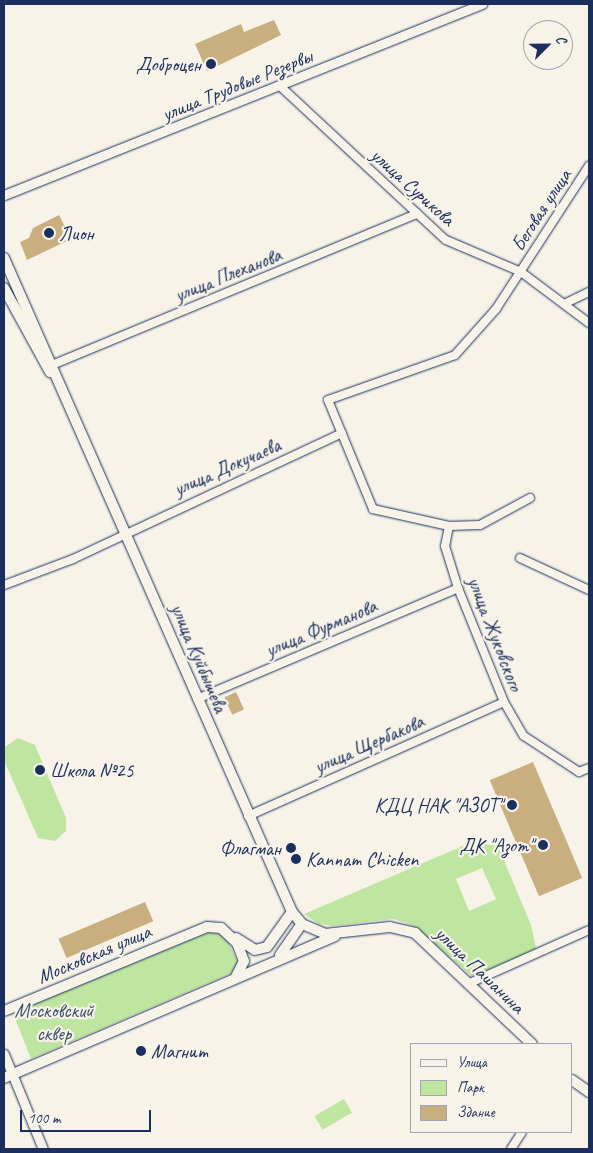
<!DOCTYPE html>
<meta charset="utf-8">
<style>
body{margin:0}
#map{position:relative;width:593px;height:1153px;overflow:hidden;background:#f7f3e8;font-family:Caveat,sans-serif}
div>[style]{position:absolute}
.green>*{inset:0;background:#bfe6a1;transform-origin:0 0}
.building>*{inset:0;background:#c9ae7f;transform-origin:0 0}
.roads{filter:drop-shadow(0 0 1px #1b2f5e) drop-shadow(0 0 1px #1b2f5e)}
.minor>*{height:8px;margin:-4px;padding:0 4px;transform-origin:4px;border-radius:4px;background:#f7f3e8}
.tertiary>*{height:9px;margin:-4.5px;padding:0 4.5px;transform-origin:4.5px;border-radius:4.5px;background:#f7f3e8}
.secondary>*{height:10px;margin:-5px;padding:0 5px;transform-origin:5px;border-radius:5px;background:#f7f3e8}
.dots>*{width:14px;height:14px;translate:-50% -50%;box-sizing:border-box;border:2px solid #f7f3e8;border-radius:50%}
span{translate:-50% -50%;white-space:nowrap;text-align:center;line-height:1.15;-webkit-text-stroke:4.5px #f7f3e8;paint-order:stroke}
.poi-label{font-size:20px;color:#1b2f5e}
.right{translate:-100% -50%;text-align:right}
.left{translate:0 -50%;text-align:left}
.street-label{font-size:20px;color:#1b2f5e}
.park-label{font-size:20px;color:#3c546b}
.frame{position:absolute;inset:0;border:5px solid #1b2f5e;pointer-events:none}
.legend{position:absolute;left:410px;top:1043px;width:162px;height:90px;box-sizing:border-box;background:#f7f3e8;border:1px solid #9fa5b1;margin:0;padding:6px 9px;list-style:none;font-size:15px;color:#1b2f5e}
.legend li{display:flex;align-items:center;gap:10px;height:25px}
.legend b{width:25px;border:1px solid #9fa5b1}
.north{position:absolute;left:523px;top:20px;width:50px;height:50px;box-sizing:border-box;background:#f7f3e8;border:1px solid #9fa5b1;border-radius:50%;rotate:67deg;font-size:14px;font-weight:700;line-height:20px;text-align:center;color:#1b2f5e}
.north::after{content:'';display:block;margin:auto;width:18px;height:22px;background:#1b2f5e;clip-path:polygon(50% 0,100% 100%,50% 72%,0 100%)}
.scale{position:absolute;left:20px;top:1110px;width:131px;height:22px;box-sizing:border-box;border:2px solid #1b2f5e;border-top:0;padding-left:6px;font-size:15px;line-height:18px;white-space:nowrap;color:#1b2f5e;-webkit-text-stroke:4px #f7f3e8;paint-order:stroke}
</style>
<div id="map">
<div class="green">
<i style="clip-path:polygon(18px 738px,35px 745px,66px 818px,66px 831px,55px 841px,38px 838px,4px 760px,5px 747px)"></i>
<i style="clip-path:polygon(evenodd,472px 842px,498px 846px,531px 925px,537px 952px,474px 978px,412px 925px,393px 919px,333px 926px,319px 924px,304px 914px,472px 842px,482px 868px,496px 899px,469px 911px,456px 879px,482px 868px)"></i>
<i style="clip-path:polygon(208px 931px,226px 936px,239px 966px,234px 972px,31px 1059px,13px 1013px)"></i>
<i style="left:344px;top:1099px;width:16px;height:34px;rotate:60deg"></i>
</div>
<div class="building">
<i style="clip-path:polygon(274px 20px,281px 35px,207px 71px,195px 44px,241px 24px,244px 32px)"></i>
<i style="clip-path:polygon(59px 215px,71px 239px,27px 260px,20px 242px,29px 238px,33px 228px)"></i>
<i style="left:236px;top:692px;width:19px;height:13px;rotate:65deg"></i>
<i style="left:533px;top:762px;width:126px;height:47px;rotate:67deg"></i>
<i style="left:145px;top:902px;width:21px;height:94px;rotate:67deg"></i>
</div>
<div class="roads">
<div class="minor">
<i style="left:280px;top:86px;width:226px;rotate:42.9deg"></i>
<i style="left:446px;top:240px;width:82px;rotate:23.1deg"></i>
<i style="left:521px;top:272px;width:85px;rotate:36.9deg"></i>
<i style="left:566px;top:303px;width:25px;rotate:-26deg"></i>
<i style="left:52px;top:365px;width:395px;rotate:-22.5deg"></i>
<i style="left:530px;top:498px;width:57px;rotate:151.6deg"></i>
<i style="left:480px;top:525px;width:31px;rotate:178deg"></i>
<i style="left:449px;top:526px;width:78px;rotate:-167.4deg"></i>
<i style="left:373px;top:509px;width:118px;rotate:-112.4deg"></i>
<i style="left:328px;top:400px;width:135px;rotate:-19.5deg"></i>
<i style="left:455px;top:355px;width:62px;rotate:-48.3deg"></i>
<i style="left:496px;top:309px;width:171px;rotate:-57deg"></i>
<i style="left:449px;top:526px;width:20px;rotate:101deg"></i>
<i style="left:445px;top:546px;width:44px;rotate:72.8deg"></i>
<i style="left:458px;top:588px;width:123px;rotate:68deg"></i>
<i style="left:504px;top:702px;width:39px;rotate:60deg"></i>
<i style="left:524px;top:736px;width:66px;rotate:33.2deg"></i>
<i style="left:579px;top:772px;width:11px;rotate:-22deg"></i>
<i style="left:520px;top:558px;width:76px;rotate:24.9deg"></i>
<i style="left:4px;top:585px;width:74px;rotate:-20.6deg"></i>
<i style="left:73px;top:559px;width:297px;rotate:-25.1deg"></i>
<i style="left:197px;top:699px;width:284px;rotate:-23deg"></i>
<i style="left:248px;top:816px;width:280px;rotate:-24deg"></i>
<i style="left:470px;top:983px;width:130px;rotate:-24deg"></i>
<i style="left:511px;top:1149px;width:20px;rotate:-57deg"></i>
</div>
<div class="tertiary">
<i style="left:4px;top:195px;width:515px;rotate:-21.78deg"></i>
<i style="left:4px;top:1054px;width:103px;rotate:67.7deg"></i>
</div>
<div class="secondary">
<i style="left:4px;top:258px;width:715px;rotate:66.23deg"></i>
<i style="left:292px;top:912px;width:16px;rotate:50deg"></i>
<i style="left:302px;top:924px;width:25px;rotate:23deg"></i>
<i style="left:325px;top:934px;width:65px;rotate:-6.1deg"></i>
<i style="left:390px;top:927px;width:26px;rotate:13deg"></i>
<i style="left:415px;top:933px;width:161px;rotate:43.5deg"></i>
<i style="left:4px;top:288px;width:96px;rotate:61.3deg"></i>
<i style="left:236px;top:938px;width:22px;rotate:32deg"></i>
<i style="left:255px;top:950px;width:12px;rotate:-14deg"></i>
<i style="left:267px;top:947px;width:43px;rotate:-54.5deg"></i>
<i style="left:280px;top:955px;width:38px;rotate:-55deg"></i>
<i style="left:4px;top:1011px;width:220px;rotate:-22.5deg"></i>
<i style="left:207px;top:927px;width:14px;rotate:4deg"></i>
<i style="left:221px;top:928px;width:22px;rotate:43deg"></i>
<i style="left:237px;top:943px;width:19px;rotate:69deg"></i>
<i style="left:244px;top:961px;width:18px;rotate:117deg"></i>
<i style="left:4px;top:1078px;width:360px;rotate:-23.2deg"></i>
<i style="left:572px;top:1080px;width:21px;rotate:35deg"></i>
</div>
</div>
<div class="dots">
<i style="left:211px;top:64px;background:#1b2f5e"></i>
<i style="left:49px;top:233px;background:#1b2f5e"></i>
<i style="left:40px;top:770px;background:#1b2f5e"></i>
<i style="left:512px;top:805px;background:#1b2f5e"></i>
<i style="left:543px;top:845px;background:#1b2f5e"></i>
<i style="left:291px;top:848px;background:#1b2f5e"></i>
<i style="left:296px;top:859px;background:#1b2f5e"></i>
<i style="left:141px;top:1051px;background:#1b2f5e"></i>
</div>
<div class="poi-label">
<span class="right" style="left:201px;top:64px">Доброцен</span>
<span class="left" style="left:59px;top:233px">Лион</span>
<span class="left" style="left:50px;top:770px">Школа №25</span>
<span class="right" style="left:502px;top:805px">КДЦ НАК "АЗОТ"</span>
<span class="right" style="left:533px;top:845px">ДК "Азот"</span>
<span class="right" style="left:281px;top:848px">Флагман</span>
<span class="left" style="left:306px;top:859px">Kannam Chicken</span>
<span class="left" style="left:151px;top:1051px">Магнит</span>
</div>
<div class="street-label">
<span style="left:237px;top:85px;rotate:-22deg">улица Трудовые Резервы</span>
<span style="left:413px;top:187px;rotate:42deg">улица Сурикова</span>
<span style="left:541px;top:210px;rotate:-57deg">Беговая улица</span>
<span style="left:228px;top:275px;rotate:-22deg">улица Плеханова</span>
<span style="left:227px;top:467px;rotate:-24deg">улица Докучаева</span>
<span style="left:321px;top:628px;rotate:-23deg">улица Фурманова</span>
<span style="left:495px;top:634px;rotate:69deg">улица Жуковского</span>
<span style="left:199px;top:658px;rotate:67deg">улица Куйбышева</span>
<span style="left:369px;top:744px;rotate:-24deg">улица Щербакова</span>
<span style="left:94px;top:954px;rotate:-23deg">Московская улица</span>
<span style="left:480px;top:970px;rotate:44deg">улица Пашанина</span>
</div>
<div class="park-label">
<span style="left:54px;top:1022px">Московский<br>сквер</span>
</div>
<div class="frame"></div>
<ul class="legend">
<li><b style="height:6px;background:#f7f3e8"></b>Улица</li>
<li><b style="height:14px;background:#bfe6a1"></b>Парк</li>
<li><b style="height:14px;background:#c9ae7f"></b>Здание</li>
</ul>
<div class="north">С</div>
<div class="scale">100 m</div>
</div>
